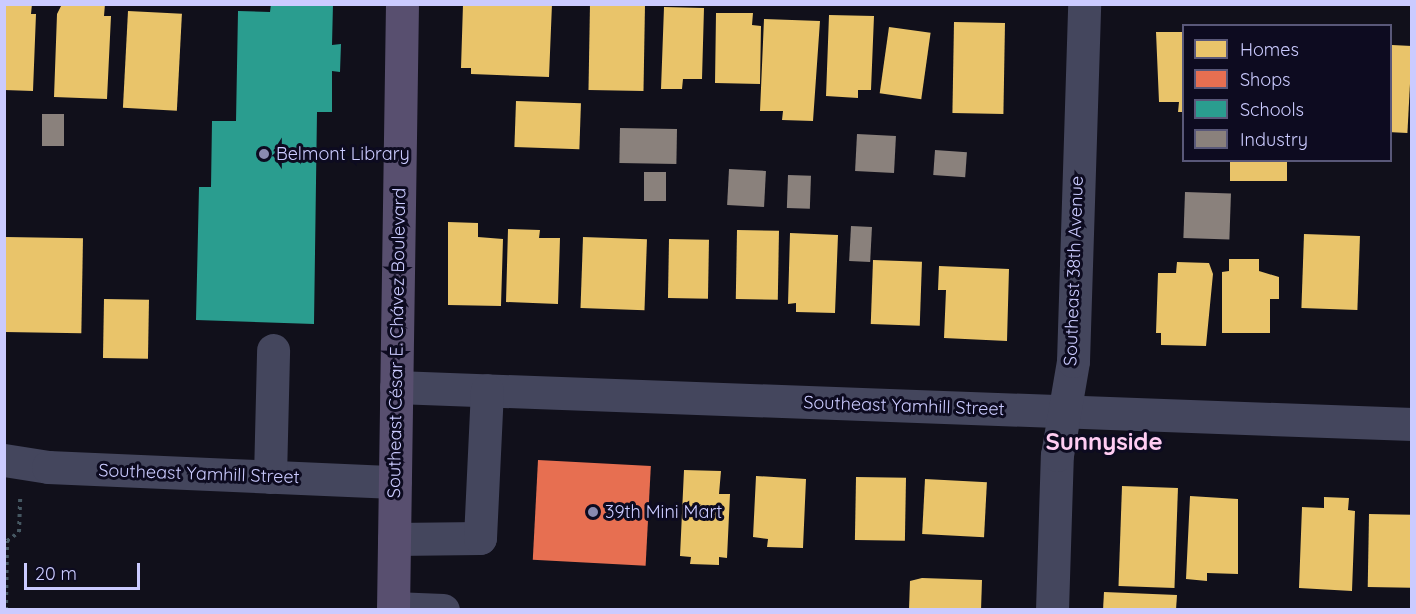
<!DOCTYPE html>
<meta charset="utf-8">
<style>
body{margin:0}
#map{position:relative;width:1416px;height:614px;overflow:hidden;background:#11101b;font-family:Quicksand,sans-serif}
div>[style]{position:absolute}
.homes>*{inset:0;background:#e9c46a;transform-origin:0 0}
.shops>*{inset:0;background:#e76f51;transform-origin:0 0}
.schools>*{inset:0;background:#2a9d8f}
.industry>*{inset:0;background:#8a817c;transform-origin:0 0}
.path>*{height:4px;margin-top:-2px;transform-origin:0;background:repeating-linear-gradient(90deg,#455762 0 3px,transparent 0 7.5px)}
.minor>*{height:33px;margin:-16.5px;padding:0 16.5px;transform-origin:16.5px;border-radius:16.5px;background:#44465d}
.major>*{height:33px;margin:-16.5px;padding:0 16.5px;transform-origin:16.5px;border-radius:16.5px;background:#584f6f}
.dots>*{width:16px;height:16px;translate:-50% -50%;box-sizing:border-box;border:3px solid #0d0b20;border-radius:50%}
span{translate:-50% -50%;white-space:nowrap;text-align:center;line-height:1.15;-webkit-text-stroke:6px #0d0b20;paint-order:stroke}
.poi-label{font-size:18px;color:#cbcbff}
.left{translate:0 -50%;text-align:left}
.street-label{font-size:18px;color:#cbcbff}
.district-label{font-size:24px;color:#ffcdf2;font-weight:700}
.frame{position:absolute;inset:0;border:6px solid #cbcbff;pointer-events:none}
.legend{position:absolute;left:1182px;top:24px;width:210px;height:138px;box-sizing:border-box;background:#0d0b20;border:2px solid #595879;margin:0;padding:8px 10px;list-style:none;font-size:18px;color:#cbcbff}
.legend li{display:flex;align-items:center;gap:12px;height:30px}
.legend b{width:30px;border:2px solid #595879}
.scale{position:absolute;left:24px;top:563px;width:116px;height:27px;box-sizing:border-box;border:3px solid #cbcbff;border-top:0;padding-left:8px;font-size:18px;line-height:21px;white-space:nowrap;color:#cbcbff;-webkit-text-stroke:4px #0d0b20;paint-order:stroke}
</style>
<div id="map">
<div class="homes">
<i style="clip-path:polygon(4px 4px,32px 4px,31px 14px,36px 14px,33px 91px,4px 90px)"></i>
<i style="clip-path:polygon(62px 4px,105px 4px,104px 16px,111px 16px,107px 99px,54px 97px,57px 14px)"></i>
<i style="clip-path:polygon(463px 4px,552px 4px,549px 77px,471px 74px,471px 68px,461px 68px)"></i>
<i style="left:590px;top:4px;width:55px;height:86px;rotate:1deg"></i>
<i style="clip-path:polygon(664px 7px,704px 8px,702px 79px,683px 79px,682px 89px,661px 89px)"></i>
<i style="left:128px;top:11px;width:54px;height:97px;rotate:3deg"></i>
<i style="clip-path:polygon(716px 13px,753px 13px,752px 25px,761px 26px,760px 84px,715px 83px)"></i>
<i style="clip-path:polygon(829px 15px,874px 16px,871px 90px,858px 90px,858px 98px,826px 96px)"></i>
<i style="clip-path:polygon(764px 19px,820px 21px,813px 121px,782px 120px,783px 111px,760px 111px)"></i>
<i style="left:954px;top:22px;width:51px;height:91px;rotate:1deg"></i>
<i style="left:889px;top:27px;width:42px;height:67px;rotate:8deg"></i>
<i style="clip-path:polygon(1156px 32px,1184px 32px,1184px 112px,1178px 112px,1179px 102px,1159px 102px)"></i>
<i style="left:1392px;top:45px;width:20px;height:87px;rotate:3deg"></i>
<i style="left:516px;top:101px;width:65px;height:46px;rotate:2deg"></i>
<i style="left:1230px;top:160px;width:57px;height:21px"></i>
<i style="clip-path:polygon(448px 222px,478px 223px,478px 237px,503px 239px,501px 306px,448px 305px)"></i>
<i style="clip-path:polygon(508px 229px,540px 230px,539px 238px,560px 238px,558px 304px,506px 302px)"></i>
<i style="left:737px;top:230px;width:42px;height:69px;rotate:1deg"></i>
<i style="clip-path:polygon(790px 233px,838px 235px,835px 313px,796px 312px,796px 303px,788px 304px)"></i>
<i style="left:1304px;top:234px;width:56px;height:74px;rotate:2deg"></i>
<i style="left:6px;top:237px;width:77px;height:95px;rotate:1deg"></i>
<i style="left:583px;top:237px;width:64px;height:71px;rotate:2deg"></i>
<i style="left:669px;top:239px;width:40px;height:59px;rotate:1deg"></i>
<i style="clip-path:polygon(1229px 259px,1259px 259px,1259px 271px,1279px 277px,1279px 299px,1270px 299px,1270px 333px,1222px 333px,1222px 272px,1229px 271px)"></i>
<i style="left:873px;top:260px;width:49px;height:64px;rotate:2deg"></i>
<i style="clip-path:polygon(1177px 262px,1209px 263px,1213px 274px,1206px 346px,1161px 345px,1161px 333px,1156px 333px,1158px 273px,1176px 273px)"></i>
<i style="clip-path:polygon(939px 266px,1009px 269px,1007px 341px,944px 338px,946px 290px,938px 290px)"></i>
<i style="left:104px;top:299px;width:45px;height:59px;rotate:1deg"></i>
<i style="clip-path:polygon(684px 470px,721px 471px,719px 494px,730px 494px,727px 558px,719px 557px,719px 565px,690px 564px,691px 557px,680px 556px)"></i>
<i style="clip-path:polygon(756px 476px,806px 479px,803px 548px,767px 547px,768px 539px,753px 537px)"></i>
<i style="left:856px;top:477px;width:50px;height:63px;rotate:1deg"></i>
<i style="left:925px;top:479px;width:62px;height:55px;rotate:3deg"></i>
<i style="left:1122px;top:486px;width:56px;height:100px;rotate:2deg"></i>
<i style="clip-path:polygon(1190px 496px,1238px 499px,1238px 574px,1207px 573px,1207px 581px,1186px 579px)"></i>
<i style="clip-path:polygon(1324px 497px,1349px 498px,1348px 510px,1355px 511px,1352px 591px,1299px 588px,1302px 507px,1324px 508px)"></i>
<i style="left:1369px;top:514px;width:43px;height:73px;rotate:1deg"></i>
<i style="clip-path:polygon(922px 578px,982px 580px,981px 610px,909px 610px,910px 581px)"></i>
<i style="clip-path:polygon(1104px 592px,1177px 595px,1176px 610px,1103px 610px)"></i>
</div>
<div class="shops">
<i style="left:538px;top:460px;width:113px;height:100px;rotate:3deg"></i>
</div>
<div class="schools">
<i style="clip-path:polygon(271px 4px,333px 4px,332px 45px,341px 44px,340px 72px,332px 71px,332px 112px,317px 112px,314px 324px,196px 320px,199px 187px,211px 187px,212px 121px,236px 121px,238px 11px,270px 12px)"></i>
</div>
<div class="industry">
<i style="left:42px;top:114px;width:22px;height:32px"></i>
<i style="left:620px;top:128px;width:57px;height:35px;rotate:1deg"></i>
<i style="left:857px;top:134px;width:39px;height:37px;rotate:3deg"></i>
<i style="left:935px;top:150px;width:32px;height:25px;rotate:4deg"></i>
<i style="left:729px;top:169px;width:37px;height:36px;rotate:3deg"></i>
<i style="left:644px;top:172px;width:22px;height:29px"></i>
<i style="left:788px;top:175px;width:23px;height:33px;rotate:2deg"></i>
<i style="left:1185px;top:192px;width:46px;height:46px;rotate:2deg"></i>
<i style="left:851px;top:226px;width:21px;height:35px;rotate:3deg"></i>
</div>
<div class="path">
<i style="left:6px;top:610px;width:69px;rotate:-89.2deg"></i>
<i style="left:7px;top:541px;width:15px;rotate:-37deg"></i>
<i style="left:19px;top:532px;width:33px;rotate:-88deg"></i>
</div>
<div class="minor">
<i style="left:396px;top:387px;width:1017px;rotate:2.09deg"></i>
<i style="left:4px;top:460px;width:45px;rotate:9deg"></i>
<i style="left:48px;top:467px;width:347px;rotate:2.5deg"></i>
<i style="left:270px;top:477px;width:127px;rotate:-88.6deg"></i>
<i style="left:394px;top:539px;width:86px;rotate:-0.7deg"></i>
<i style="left:480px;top:538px;width:148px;rotate:-87.3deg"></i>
<i style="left:393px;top:608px;width:50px;rotate:2.3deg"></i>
<i style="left:1052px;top:610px;width:155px;rotate:-88.2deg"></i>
<i style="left:1057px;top:455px;width:95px;rotate:-80.3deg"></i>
<i style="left:1073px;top:361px;width:357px;rotate:-88.2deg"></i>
</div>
<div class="major">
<i style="left:393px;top:610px;width:606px;rotate:-89.15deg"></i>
</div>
<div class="dots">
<i style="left:264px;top:154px;background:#8a8aaf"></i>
<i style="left:593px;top:512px;background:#8a8aaf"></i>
</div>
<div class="poi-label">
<span class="left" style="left:276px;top:154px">Belmont Library</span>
<span class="left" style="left:605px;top:512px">39th Mini Mart</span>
</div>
<div class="street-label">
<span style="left:1074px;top:271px;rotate:-88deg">Southeast 38th Avenue</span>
<span style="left:397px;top:343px;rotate:-89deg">Southeast César E. Chávez Boulevard</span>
<span style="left:904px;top:406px;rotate:2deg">Southeast Yamhill Street</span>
<span style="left:199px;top:474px;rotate:2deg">Southeast Yamhill Street</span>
</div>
<div class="district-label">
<span style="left:1104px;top:442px">Sunnyside</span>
</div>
<div class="frame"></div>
<ul class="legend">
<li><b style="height:16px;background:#e9c46a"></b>Homes</li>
<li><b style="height:16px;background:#e76f51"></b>Shops</li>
<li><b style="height:16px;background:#2a9d8f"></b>Schools</li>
<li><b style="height:16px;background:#8a817c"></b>Industry</li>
</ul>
<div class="scale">20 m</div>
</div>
